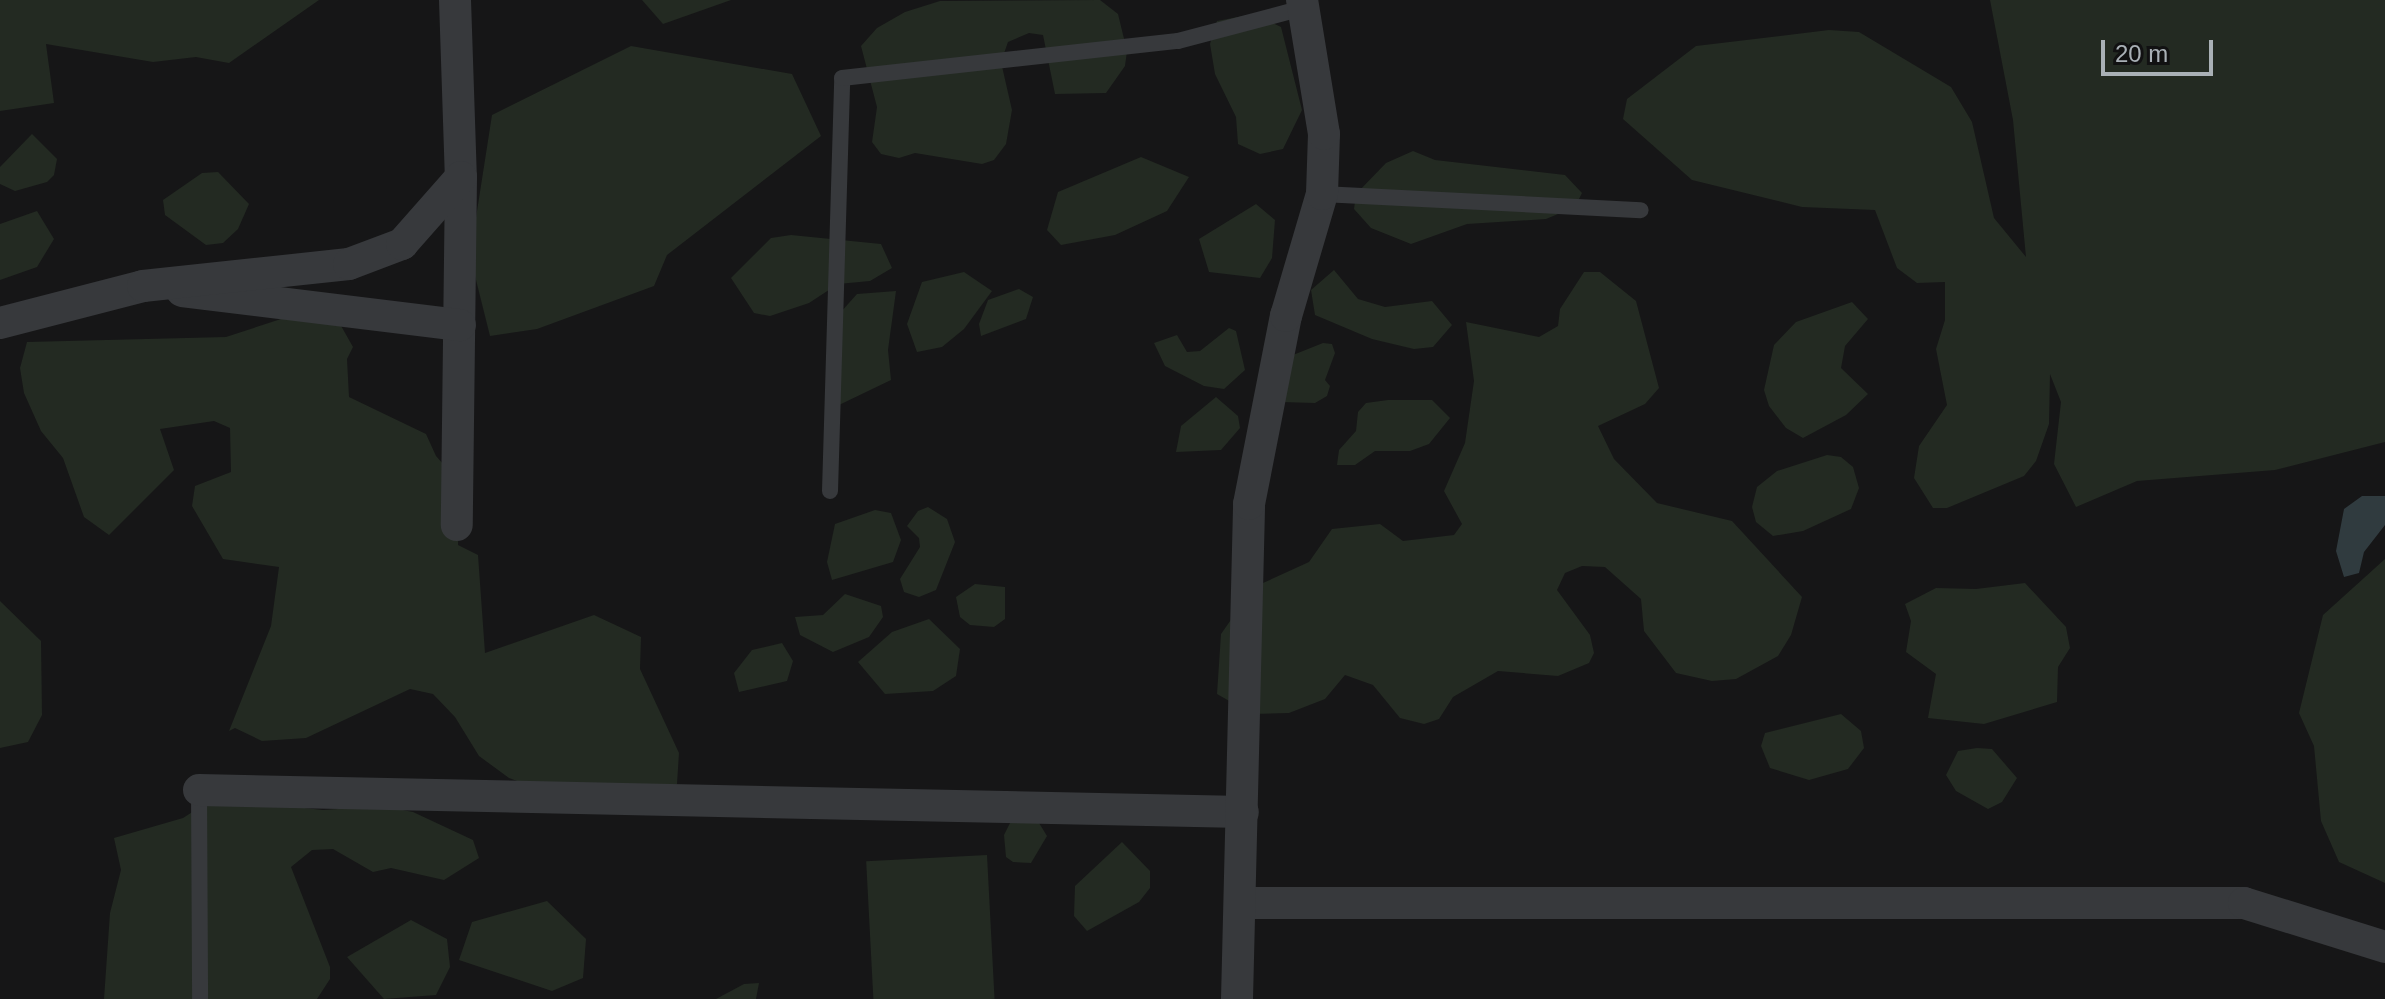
<!DOCTYPE html>
<style>
body{margin:0}
#map{position:relative;width:2385px;height:999px;overflow:hidden;background:#161617;font-family:Arial,sans-serif}
div>[style]{position:absolute}
.green>*{inset:0;background:#232a22;transform-origin:0 0}
.water>*{inset:0;background:#303b3f}
.service>*{height:16px;margin:-8px;padding:0 8px;transform-origin:8px;border-radius:8px;background:#37393c}
.minor>*{height:32px;margin:-16px;padding:0 16px;transform-origin:16px;border-radius:16px;background:#37393c}
span{translate:-50% -50%;white-space:nowrap;text-align:center;line-height:1.15;-webkit-text-stroke:8px #111112;paint-order:stroke}
.scale{position:absolute;left:2101px;top:40px;width:112px;height:36px;box-sizing:border-box;border:4px solid #a9b0b6;border-top:0;padding-left:10px;font-size:24px;line-height:28px;white-space:nowrap;color:#a9b0b6;-webkit-text-stroke:6px #111112;paint-order:stroke}
</style>
<div id="map">
<div class="green">
<i style="clip-path:polygon(0 0,319px 0,229px 63px,196px 57px,153px 62px,46px 44px,54px 103px,0 111px)"></i>
<i style="clip-path:polygon(642px 0,731px 0,663px 24px)"></i>
<i style="clip-path:polygon(1100px 0,1118px 14px,1127px 51px,1125px 66px,1106px 93px,1055px 94px,1043px 35px,1029px 33px,1008px 42px,1001px 62px,1012px 110px,1006px 144px,994px 160px,982px 164px,915px 153px,899px 158px,881px 154px,872px 142px,877px 107px,861px 46px,877px 28px,905px 12px,940px 1px)"></i>
<i style="clip-path:polygon(1990px 0,2385px 0,2385px 442px,2275px 470px,2137px 481px,2076px 507px,2054px 464px,2061px 402px,2050px 374px,2049px 424px,2036px 461px,2024px 476px,1947px 508px,1933px 508px,1914px 478px,1919px 446px,1947px 405px,1936px 349px,1945px 320px,1945px 282px,1917px 283px,1897px 268px,1875px 210px,1802px 207px,1692px 180px,1623px 119px,1627px 99px,1696px 46px,1829px 30px,1859px 32px,1951px 87px,1972px 122px,1994px 218px,2026px 257px,2013px 120px)"></i>
<i style="clip-path:polygon(1254px 14px,1281px 27px,1302px 110px,1283px 149px,1260px 154px,1238px 144px,1236px 117px,1215px 74px,1210px 44px,1217px 21px)"></i>
<i style="clip-path:polygon(631px 46px,792px 74px,821px 136px,667px 255px,654px 286px,537px 329px,490px 336px,470px 256px,492px 115px)"></i>
<i style="clip-path:polygon(32px 134px,57px 159px,54px 175px,47px 182px,15px 191px,0 184px,0 167px)"></i>
<i style="clip-path:polygon(1413px 151px,1435px 160px,1565px 175px,1582px 193px,1575px 207px,1546px 219px,1467px 224px,1411px 244px,1371px 228px,1354px 209px,1356px 194px,1386px 163px)"></i>
<i style="clip-path:polygon(1141px 157px,1189px 177px,1167px 211px,1115px 235px,1061px 245px,1047px 230px,1058px 192px)"></i>
<i style="clip-path:polygon(218px 172px,249px 204px,238px 229px,223px 243px,206px 245px,165px 215px,163px 200px,202px 173px)"></i>
<i style="clip-path:polygon(1256px 204px,1275px 220px,1272px 258px,1260px 278px,1209px 272px,1199px 239px)"></i>
<i style="clip-path:polygon(37px 211px,54px 239px,37px 267px,0 280px,0 224px)"></i>
<i style="clip-path:polygon(791px 235px,881px 244px,892px 268px,870px 281px,838px 284px,809px 303px,770px 316px,754px 313px,731px 278px,771px 238px)"></i>
<i style="clip-path:polygon(1334px 270px,1358px 299px,1385px 307px,1432px 301px,1452px 325px,1433px 347px,1414px 349px,1372px 339px,1315px 315px,1311px 290px)"></i>
<i style="clip-path:polygon(964px 272px,992px 291px,964px 329px,942px 347px,917px 352px,907px 324px,922px 282px)"></i>
<i style="clip-path:polygon(1584px 272px,1600px 272px,1636px 301px,1659px 388px,1645px 404px,1598px 426px,1614px 459px,1657px 503px,1732px 521px,1802px 597px,1791px 635px,1778px 656px,1736px 679px,1712px 681px,1676px 673px,1644px 631px,1641px 599px,1605px 567px,1582px 566px,1565px 573px,1557px 590px,1590px 635px,1594px 653px,1589px 663px,1558px 676px,1498px 671px,1453px 697px,1439px 719px,1424px 724px,1400px 718px,1373px 685px,1345px 675px,1325px 699px,1289px 713px,1252px 714px,1217px 694px,1221px 634px,1242px 604px,1263px 583px,1309px 562px,1332px 529px,1380px 524px,1403px 541px,1454px 535px,1462px 524px,1444px 491px,1465px 443px,1474px 381px,1466px 322px,1539px 337px,1558px 326px,1560px 309px)"></i>
<i style="clip-path:polygon(1019px 289px,1033px 297px,1026px 319px,981px 336px,979px 324px,988px 300px)"></i>
<i style="clip-path:polygon(896px 291px,888px 350px,891px 380px,839px 405px,840px 313px,857px 294px)"></i>
<i style="clip-path:polygon(1852px 302px,1868px 319px,1845px 346px,1841px 368px,1868px 394px,1846px 415px,1803px 438px,1786px 428px,1769px 406px,1764px 390px,1774px 345px,1796px 322px)"></i>
<i style="clip-path:polygon(284px 318px,340px 324px,353px 347px,347px 359px,349px 397px,426px 434px,436px 456px,460px 483px,458px 545px,478px 555px,485px 653px,594px 615px,641px 637px,640px 669px,679px 753px,677px 784px,658px 794px,544px 791px,509px 778px,479px 756px,455px 717px,433px 694px,410px 689px,306px 738px,262px 741px,235px 728px,229px 731px,271px 626px,279px 567px,223px 559px,192px 506px,195px 486px,231px 472px,230px 428px,214px 421px,160px 429px,174px 470px,109px 535px,84px 517px,63px 458px,41px 431px,24px 393px,20px 368px,27px 342px,226px 337px)"></i>
<i style="clip-path:polygon(1229px 328px,1236px 331px,1245px 370px,1224px 389px,1204px 386px,1165px 366px,1154px 343px,1177px 335px,1187px 352px,1200px 351px)"></i>
<i style="clip-path:polygon(1323px 343px,1332px 344px,1335px 353px,1325px 380px,1330px 386px,1327px 396px,1315px 403px,1281px 402px,1288px 357px)"></i>
<i style="clip-path:polygon(1216px 397px,1238px 416px,1240px 428px,1221px 450px,1176px 452px,1181px 426px)"></i>
<i style="clip-path:polygon(1388px 400px,1432px 400px,1450px 418px,1429px 444px,1410px 451px,1375px 451px,1355px 465px,1337px 465px,1339px 450px,1356px 431px,1358px 412px,1366px 403px)"></i>
<i style="clip-path:polygon(1827px 455px,1841px 457px,1853px 467px,1859px 488px,1851px 509px,1803px 531px,1773px 536px,1756px 522px,1752px 507px,1757px 487px,1777px 471px)"></i>
<i style="clip-path:polygon(928px 507px,947px 519px,955px 542px,936px 590px,919px 597px,904px 592px,900px 579px,920px 547px,919px 538px,907px 526px,918px 511px)"></i>
<i style="clip-path:polygon(875px 510px,891px 513px,901px 540px,893px 562px,832px 580px,827px 562px,835px 524px)"></i>
<i style="clip-path:polygon(2385px 559px,2385px 883px,2339px 862px,2321px 821px,2314px 746px,2299px 713px,2323px 615px)"></i>
<i style="clip-path:polygon(2025px 583px,2066px 627px,2070px 648px,2058px 667px,2057px 702px,1984px 724px,1928px 718px,1936px 674px,1906px 652px,1911px 621px,1905px 604px,1936px 588px,1976px 589px)"></i>
<i style="clip-path:polygon(975px 584px,1005px 587px,1005px 619px,994px 627px,970px 625px,960px 617px,956px 597px)"></i>
<i style="clip-path:polygon(845px 594px,881px 606px,883px 617px,869px 637px,833px 652px,800px 635px,795px 617px,823px 615px)"></i>
<i style="clip-path:polygon(0 601px,41px 641px,42px 715px,28px 742px,0 748px)"></i>
<i style="clip-path:polygon(929px 619px,960px 649px,956px 676px,933px 691px,885px 694px,858px 662px,892px 632px)"></i>
<i style="clip-path:polygon(782px 643px,793px 661px,787px 681px,739px 692px,734px 673px,752px 650px)"></i>
<i style="clip-path:polygon(1841px 714px,1861px 731px,1864px 748px,1848px 769px,1809px 780px,1770px 768px,1761px 746px,1765px 733px)"></i>
<i style="clip-path:polygon(1977px 748px,1992px 749px,2017px 778px,2002px 802px,1988px 809px,1956px 791px,1946px 775px,1958px 751px)"></i>
<i style="clip-path:polygon(214px 798px,323px 810px,382px 806px,413px 812px,473px 840px,479px 858px,444px 880px,391px 868px,373px 872px,333px 849px,312px 850px,291px 867px,330px 967px,330px 979px,317px 999px,104px 999px,110px 913px,121px 870px,114px 838px,183px 818px)"></i>
<i style="clip-path:polygon(1036px 818px,1047px 836px,1031px 863px,1013px 862px,1006px 857px,1004px 835px,1012px 819px)"></i>
<i style="clip-path:polygon(1122px 842px,1150px 871px,1150px 888px,1139px 902px,1087px 931px,1074px 916px,1075px 886px)"></i>
<i style="left:987px;top:855px;width:144px;height:121px;rotate:87deg"></i>
<i style="clip-path:polygon(547px 901px,586px 939px,583px 978px,552px 991px,459px 960px,472px 922px)"></i>
<i style="clip-path:polygon(411px 920px,447px 939px,450px 967px,436px 995px,384px 999px,347px 957px)"></i>
<i style="clip-path:polygon(759px 983px,756px 999px,716px 999px,744px 984px)"></i>
</div>
<div class="water">
<i style="clip-path:polygon(2362px 496px,2385px 496px,2385px 525px,2364px 552px,2359px 573px,2344px 577px,2336px 551px,2344px 509px)"></i>
</div>
<div class="service">
<i style="left:1322px;top:194px;width:319px;rotate:2.9deg"></i>
<i style="left:830px;top:491px;width:413px;rotate:-88.3deg"></i>
<i style="left:842px;top:78px;width:338px;rotate:-6.3deg"></i>
<i style="left:1178px;top:41px;width:129px;rotate:-14.8deg"></i>
<i style="left:199px;top:790px;width:209px;rotate:89.7deg"></i>
</div>
<div class="minor">
<i style="left:455px;top:0;width:177px;rotate:88.1deg"></i>
<i style="left:461px;top:177px;width:348px;rotate:90.7deg"></i>
<i style="left:182px;top:291px;width:280px;rotate:7deg"></i>
<i style="left:0;top:323px;width:148px;rotate:-14.5deg"></i>
<i style="left:143px;top:286px;width:207px;rotate:-6.1deg"></i>
<i style="left:349px;top:264px;width:57px;rotate:-20.7deg"></i>
<i style="left:402px;top:244px;width:89px;rotate:-48.6deg"></i>
<i style="left:199px;top:790px;width:1044px;rotate:1.21deg"></i>
<i style="left:1242px;top:903px;width:1002px"></i>
<i style="left:2244px;top:903px;width:148px;rotate:17.3deg"></i>
<i style="left:1237px;top:999px;width:495px;rotate:-88.6deg"></i>
<i style="left:1249px;top:504px;width:192px;rotate:-78.9deg"></i>
<i style="left:1286px;top:316px;width:127px;rotate:-73.6deg"></i>
<i style="left:1322px;top:194px;width:60px;rotate:-88.1deg"></i>
<i style="left:1324px;top:134px;width:136px;rotate:-99.3deg"></i>
</div>
<div class="scale">20 m</div>
</div>
